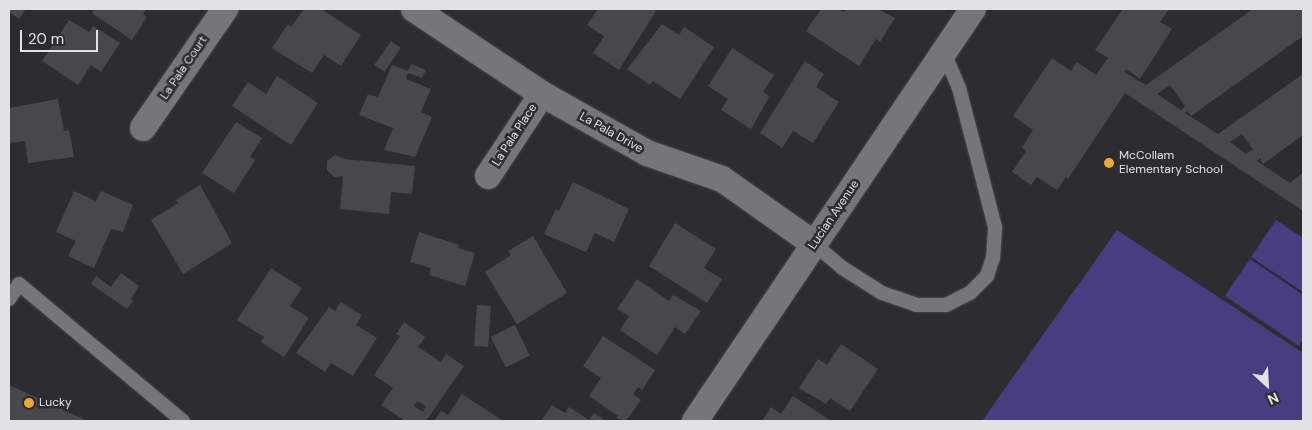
<!DOCTYPE html>
<style>
body{margin:0}
#map{position:relative;width:1312px;height:430px;overflow:hidden;background:#2d2d31;font-family:"DM Sans",sans-serif}
div>[style]{position:absolute}
.green>*{inset:0;background:#463e7f}
.building>*{inset:0;background:#48484c;transform-origin:0 0}
.roads{filter:drop-shadow(0 0 1px #4a4a4e) drop-shadow(0 0 1px #4a4a4e)}
.service>*{height:14px;margin:-7px;padding:0 7px;transform-origin:7px;border-radius:7px;background:#76767a}
.minor>*{height:26px;margin:-13px;padding:0 13px;transform-origin:13px;border-radius:13px;background:#76767a}
.dots>*{width:14px;height:14px;translate:-50% -50%;box-sizing:border-box;border:2px solid #2d2d31;border-radius:50%}
span{translate:-50% -50%;white-space:nowrap;text-align:center;line-height:1.15;-webkit-text-stroke:5px #2d2d31;paint-order:stroke}
.street-label{font-size:12px;color:#e2e2e4}
.poi-label{font-size:12px;color:#e2e2e4}
.left{translate:0 -50%;text-align:left}
.frame{position:absolute;inset:0;border:10px solid #e2e2e4;pointer-events:none}
.north{position:absolute;left:1242px;top:360px;width:50px;height:50px;-webkit-text-stroke:4px #2d2d31;paint-order:stroke;rotate:155deg;font-size:14px;font-weight:700;line-height:20px;text-align:center;color:#e2e2e4}
.north::after{content:'';display:block;margin:auto;width:18px;height:22px;background:#e2e2e4;clip-path:polygon(50% 0,100% 100%,50% 72%,0 100%)}
.scale{position:absolute;left:20px;top:30px;width:78px;height:22px;box-sizing:border-box;border:2px solid #e2e2e4;border-top:0;padding-left:6px;font-size:15px;line-height:18px;white-space:nowrap;color:#e2e2e4;-webkit-text-stroke:4px #2d2d31;paint-order:stroke}
</style>
<div id="map">
<div class="green">
<i style="clip-path:polygon(1276px 220px,1303px 238px,1303px 292px,1251px 257px)"></i>
<i style="clip-path:polygon(1117px 230px,1303px 353px,1303px 421px,982px 421px)"></i>
<i style="clip-path:polygon(1250px 259px,1303px 295px,1303px 339px,1299px 346px,1225px 296px)"></i>
</div>
<div class="building">
<i style="clip-path:polygon(9px 9px,26px 9px,19px 19px,9px 12px)"></i>
<i style="clip-path:polygon(95px 9px,146px 9px,143px 14px,147px 17px,132px 40px,92px 13px)"></i>
<i style="clip-path:polygon(304px 9px,321px 9px,361px 35px,341px 66px,324px 55px,312px 73px,272px 48px,288px 24px,291px 27px)"></i>
<i style="clip-path:polygon(598px 9px,652px 9px,656px 11px,619px 70px,593px 53px,604px 36px,587px 25px)"></i>
<i style="clip-path:polygon(821px 9px,839px 9px,844px 12px,846px 9px,878px 9px,895px 18px,880px 42px,876px 39px,859px 66px,806px 31px)"></i>
<i style="clip-path:polygon(evenodd,1123px 9px,1169px 9px,1160px 22px,1172px 29px,1140px 79px,1126px 69px,1124px 72px,1146px 85px,1253px 9px,1303px 9px,1303px 36px,1191px 116px,1188px 111px,1185px 113px,1218px 134px,1303px 74px,1303px 135px,1263px 164px,1260px 158px,1257px 161px,1290px 183px,1303px 173px,1303px 211px,1125px 93px,1068px 179px,1066px 177px,1057px 190px,1037px 177px,1031px 185px,1012px 172px,1026px 151px,1022px 148px,1033px 130px,1013px 116px,1052px 58px,1071px 71px,1077px 62px,1096px 75px,1108px 58px,1095px 50px,1123px 9px,1170px 85px,1185px 106px,1181px 110px,1157px 94px,1170px 85px,1123px 9px,1242px 134px,1253px 149px,1246px 154px,1230px 142px,1242px 134px)"></i>
<i style="clip-path:polygon(69px 20px,89px 32px,93px 26px,120px 43px,101px 72px,91px 65px,78px 85px,42px 61px)"></i>
<i style="clip-path:polygon(662px 24px,679px 35px,684px 27px,714px 47px,680px 99px,653px 81px,650px 85px,627px 69px)"></i>
<i style="left:391px;top:41px;width:12px;height:29px;rotate:35deg"></i>
<i style="clip-path:polygon(732px 48px,774px 75px,763px 92px,769px 96px,767px 101px,751px 129px,721px 110px,728px 99px,708px 86px)"></i>
<i style="clip-path:polygon(805px 61px,824px 74px,816px 87px,839px 102px,813px 143px,793px 131px,782px 148px,760px 133px)"></i>
<i style="clip-path:polygon(411px 64px,426px 70px,422px 78px,408px 73px,406px 79px,431px 89px,421px 112px,432px 117px,415px 157px,384px 150px,393px 128px,359px 115px,368px 94px,378px 97px,392px 65px,408px 71px)"></i>
<i style="clip-path:polygon(277px 76px,318px 103px,291px 145px,232px 106px,248px 82px,266px 94px)"></i>
<i style="clip-path:polygon(58px 99px,64px 131px,69px 130px,74px 157px,28px 163px,25px 141px,9px 143px,9px 108px)"></i>
<i style="clip-path:polygon(236px 122px,262px 138px,250px 157px,255px 160px,234px 193px,202px 173px)"></i>
<i style="clip-path:polygon(335px 155px,345px 159px,415px 166px,412px 194px,391px 192px,389px 214px,340px 209px,343px 176px,334px 177px,327px 170px,327px 161px)"></i>
<i style="clip-path:polygon(573px 182px,629px 209px,614px 242px,595px 233px,586px 252px,544px 234px,556px 209px,559px 211px)"></i>
<i style="clip-path:polygon(200px 185px,232px 243px,183px 274px,151px 220px,178px 203px,176px 200px)"></i>
<i style="clip-path:polygon(74px 191px,96px 201px,101px 191px,133px 205px,123px 232px,111px 229px,94px 268px,68px 256px,76px 241px,56px 232px)"></i>
<i style="clip-path:polygon(675px 223px,716px 249px,704px 268px,722px 279px,707px 303px,649px 266px)"></i>
<i style="clip-path:polygon(419px 232px,459px 245px,458px 248px,475px 253px,465px 286px,429px 275px,431px 268px,410px 262px)"></i>
<i style="clip-path:polygon(533px 236px,567px 293px,517px 324px,485px 272px,511px 255px,508px 251px)"></i>
<i style="clip-path:polygon(271px 268px,302px 288px,290px 306px,309px 318px,284px 357px,261px 342px,264px 337px,237px 320px)"></i>
<i style="clip-path:polygon(121px 273px,139px 286px,131px 299px,133px 301px,127px 309px,91px 284px,96px 276px,111px 287px)"></i>
<i style="clip-path:polygon(637px 279px,669px 301px,673px 295px,701px 311px,685px 334px,675px 327px,657px 355px,620px 330px,629px 316px,617px 309px)"></i>
<i style="clip-path:polygon(341px 302px,362px 315px,356px 325px,377px 338px,353px 376px,331px 363px,325px 372px,296px 353px,329px 307px,335px 311px)"></i>
<i style="left:477px;top:305px;width:14px;height:41px;rotate:4deg"></i>
<i style="clip-path:polygon(evenodd,404px 322px,425px 337px,418px 347px,441px 362px,446px 354px,464px 366px,426px 421px,404px 420px,381px 405px,393px 388px,374px 375px,400px 336px,396px 334px,404px 322px,417px 401px,426px 406px,423px 412px,414px 406px,417px 401px)"></i>
<i style="left:515px;top:325px;width:34px;height:27px;rotate:64deg"></i>
<i style="clip-path:polygon(603px 336px,655px 370px,642px 390px,638px 387px,633px 394px,641px 400px,626px 421px,616px 418px,618px 416px,589px 396px,601px 378px,583px 366px)"></i>
<i style="clip-path:polygon(841px 344px,878px 369px,850px 411px,830px 398px,826px 404px,799px 388px,818px 359px,827px 365px)"></i>
<i style="clip-path:polygon(9px 385px,88px 421px,9px 421px)"></i>
<i style="clip-path:polygon(462px 394px,503px 421px,434px 421px,441px 411px,448px 415px)"></i>
<i style="clip-path:polygon(793px 396px,831px 421px,762px 421px,771px 407px,781px 414px)"></i>
<i style="clip-path:polygon(552px 405px,565px 413px,569px 407px,589px 420px,594px 413px,606px 421px,541px 421px)"></i>
</div>
<div class="roads">
<div class="service">
<i style="left:814px;top:244px;width:35px;rotate:40deg"></i>
<i style="left:841px;top:267px;width:49px;rotate:32.4deg"></i>
<i style="left:882px;top:293px;width:36px;rotate:19deg"></i>
<i style="left:916px;top:305px;width:30px"></i>
<i style="left:946px;top:305px;width:27px;rotate:-27deg"></i>
<i style="left:970px;top:293px;width:24px;rotate:-45deg"></i>
<i style="left:987px;top:276px;width:19px;rotate:-72deg"></i>
<i style="left:993px;top:258px;width:31px;rotate:-86deg"></i>
<i style="left:995px;top:227px;width:144px;rotate:-104.5deg"></i>
<i style="left:959px;top:88px;width:39px;rotate:-113deg"></i>
<i style="left:9px;top:299px;width:18px;rotate:-56deg"></i>
<i style="left:19px;top:284px;width:214px;rotate:39.9deg"></i>
</div>
<div class="minor">
<i style="left:414px;top:9px;width:154px;rotate:33.6deg"></i>
<i style="left:542px;top:94px;width:120px;rotate:29.3deg"></i>
<i style="left:647px;top:153px;width:79px;rotate:19.1deg"></i>
<i style="left:722px;top:179px;width:113px;rotate:35.2deg"></i>
<i style="left:143px;top:128px;width:145px;rotate:-55.4deg"></i>
<i style="left:488px;top:176px;width:98px;rotate:-56.6deg"></i>
<i style="left:695px;top:421px;width:497px;rotate:-56deg"></i>
</div>
</div>
<div class="dots">
<i style="left:1109px;top:163px;background:#eba93a"></i>
<i style="left:29px;top:403px;background:#eba93a"></i>
</div>
<div class="street-label">
<span style="left:184px;top:68px;rotate:-56deg">La Pala Court</span>
<span style="left:611px;top:133px;rotate:29deg">La Pala Drive</span>
<span style="left:515px;top:135px;rotate:-57deg">La Pala Place</span>
<span style="left:834px;top:215px;rotate:-56deg">Lucian Avenue</span>
</div>
<div class="poi-label">
<span class="left" style="left:1119px;top:163px">McCollam<br>Elementary School</span>
<span class="left" style="left:39px;top:403px">Lucky</span>
</div>
<div class="frame"></div>
<div class="north">N</div>
<div class="scale">20 m</div>
</div>
